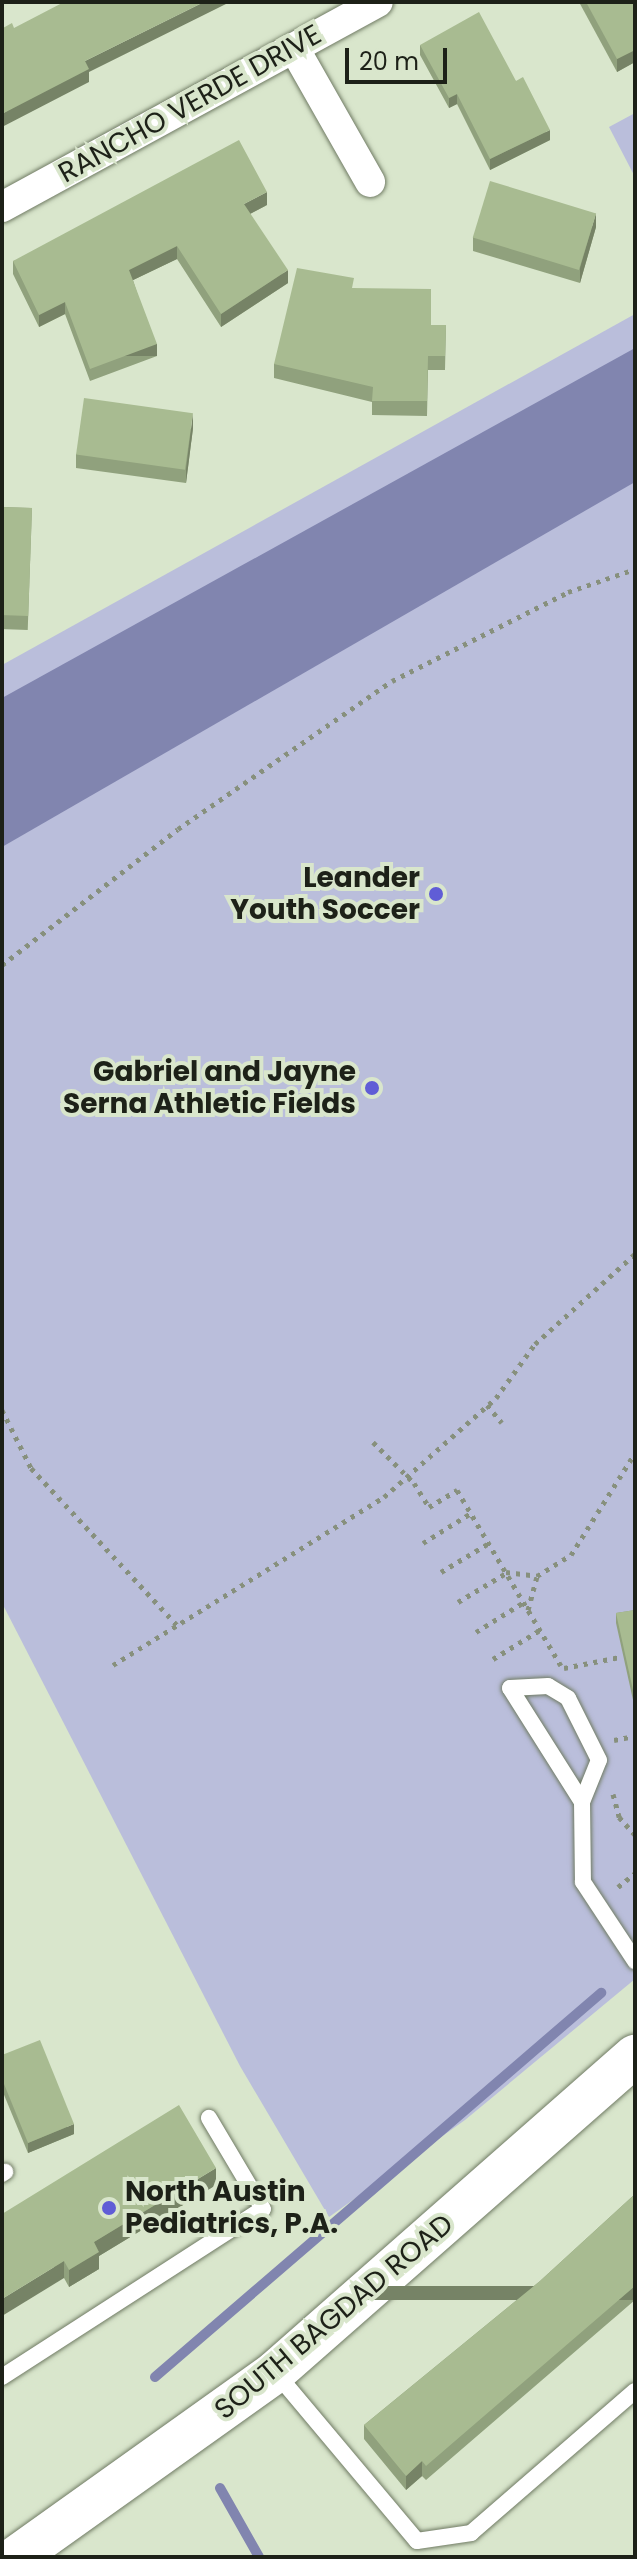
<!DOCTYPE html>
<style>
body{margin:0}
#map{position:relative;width:637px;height:2559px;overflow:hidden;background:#d9e6cc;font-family:Poppins,sans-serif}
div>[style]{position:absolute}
.green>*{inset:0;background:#babedb}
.water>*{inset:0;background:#8185af}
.stream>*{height:10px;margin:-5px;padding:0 5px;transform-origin:5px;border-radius:5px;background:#8185af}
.path>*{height:5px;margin-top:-2.5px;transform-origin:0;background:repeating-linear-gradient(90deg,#87907d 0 4px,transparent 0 10px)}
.roads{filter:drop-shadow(0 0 2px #707b64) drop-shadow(0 0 2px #707b64)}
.service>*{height:16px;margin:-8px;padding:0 8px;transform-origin:8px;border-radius:8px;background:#fff}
.minor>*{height:30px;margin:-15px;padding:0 15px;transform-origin:15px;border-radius:15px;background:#fff}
.secondary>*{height:42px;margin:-21px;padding:0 21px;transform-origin:21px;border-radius:21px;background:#fff}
.wall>*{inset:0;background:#90a17d;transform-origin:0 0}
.shaded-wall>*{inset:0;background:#768366;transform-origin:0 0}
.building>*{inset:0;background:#a8bb91;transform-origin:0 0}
.dots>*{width:22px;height:22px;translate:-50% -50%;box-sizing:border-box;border:4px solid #d9e6cc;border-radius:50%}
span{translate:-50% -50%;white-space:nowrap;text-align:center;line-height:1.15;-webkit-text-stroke:8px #d9e6cc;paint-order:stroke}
.street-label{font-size:28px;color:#1d2118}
.poi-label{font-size:28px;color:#1d2118;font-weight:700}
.right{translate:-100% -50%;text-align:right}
.left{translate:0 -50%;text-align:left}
.frame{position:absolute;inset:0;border:4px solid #1d2118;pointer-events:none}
.scale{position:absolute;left:345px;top:48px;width:102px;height:36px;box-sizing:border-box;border:4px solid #1d2118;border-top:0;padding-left:10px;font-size:24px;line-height:28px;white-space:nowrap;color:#1d2118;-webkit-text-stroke:6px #d9e6cc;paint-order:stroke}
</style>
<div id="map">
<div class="green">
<i style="clip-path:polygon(635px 113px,635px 177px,609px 127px)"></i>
<i style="clip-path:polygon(635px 314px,635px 1979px,465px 2120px,329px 2217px,240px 2066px,2px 1603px,2px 665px)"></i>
</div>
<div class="water">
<i style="clip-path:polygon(635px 348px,635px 482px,2px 847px,2px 698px)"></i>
</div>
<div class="stream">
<i style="left:155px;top:2377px;width:589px;rotate:-40.73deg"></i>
<i style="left:220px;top:2488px;width:79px;rotate:60.5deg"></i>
</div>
<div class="path">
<i style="left:2px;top:965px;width:222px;rotate:-37.7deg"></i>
<i style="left:178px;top:829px;width:260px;rotate:-34.7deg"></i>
<i style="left:392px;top:681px;width:197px;rotate:-26.8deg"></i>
<i style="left:568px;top:592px;width:71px;rotate:-18.9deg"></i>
<i style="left:487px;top:1405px;width:23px;rotate:50deg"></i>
<i style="left:2px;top:1410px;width:65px;rotate:63.4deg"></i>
<i style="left:31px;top:1468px;width:214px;rotate:47.1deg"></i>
<i style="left:373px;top:1442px;width:58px;rotate:45deg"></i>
<i style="left:414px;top:1483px;width:28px;rotate:58deg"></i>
<i style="left:429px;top:1507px;width:33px;rotate:-31deg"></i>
<i style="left:457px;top:1490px;width:204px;rotate:59.4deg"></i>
<i style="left:423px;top:1543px;width:57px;rotate:-32deg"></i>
<i style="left:441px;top:1572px;width:56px;rotate:-31.1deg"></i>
<i style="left:506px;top:1572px;width:31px;rotate:7deg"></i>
<i style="left:537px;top:1576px;width:40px;rotate:-32deg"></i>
<i style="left:571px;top:1555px;width:120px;rotate:-57.9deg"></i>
<i style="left:458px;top:1602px;width:56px;rotate:-31.1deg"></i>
<i style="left:528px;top:1610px;width:35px;rotate:-75deg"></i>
<i style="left:476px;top:1632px;width:57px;rotate:-32deg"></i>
<i style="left:493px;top:1659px;width:55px;rotate:-31.7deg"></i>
<i style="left:113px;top:1665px;width:319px;rotate:-31.8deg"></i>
<i style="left:384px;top:1497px;width:149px;rotate:-41.5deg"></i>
<i style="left:496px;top:1398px;width:67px;rotate:-54.2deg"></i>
<i style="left:535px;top:1344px;width:135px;rotate:-42deg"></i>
<i style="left:564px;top:1668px;width:57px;rotate:-11.1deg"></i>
<i style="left:614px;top:1740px;width:21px;rotate:-11deg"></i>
<i style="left:613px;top:1794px;width:24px;rotate:75deg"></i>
<i style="left:619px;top:1817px;width:24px;rotate:48deg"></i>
<i style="left:618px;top:1887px;width:22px;rotate:-39deg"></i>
</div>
<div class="roads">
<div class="service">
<i style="left:582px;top:1802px;width:45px;rotate:-68deg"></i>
<i style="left:599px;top:1760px;width:69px;rotate:-116.6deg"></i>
<i style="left:568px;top:1698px;width:23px;rotate:-149deg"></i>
<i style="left:548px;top:1686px;width:38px;rotate:177deg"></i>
<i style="left:510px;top:1688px;width:135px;rotate:57.7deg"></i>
<i style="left:582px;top:1802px;width:80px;rotate:89.3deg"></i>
<i style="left:583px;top:1882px;width:95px;rotate:56.6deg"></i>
<i style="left:2px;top:2174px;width:4px;rotate:-34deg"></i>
<i style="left:276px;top:2373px;width:219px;rotate:50deg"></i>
<i style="left:417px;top:2541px;width:55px;rotate:-8.4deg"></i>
<i style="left:471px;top:2533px;width:217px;rotate:-40.9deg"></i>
<i style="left:2px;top:2377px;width:310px;rotate:-32.8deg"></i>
<i style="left:263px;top:2209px;width:106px;rotate:-120.7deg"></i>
</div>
<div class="minor">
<i style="left:294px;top:48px;width:154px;rotate:60.4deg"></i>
<i style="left:2px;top:207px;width:428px;rotate:-28.6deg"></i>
</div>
<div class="secondary">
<i style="left:16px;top:2557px;width:318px;rotate:-35.5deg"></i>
<i style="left:275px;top:2372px;width:479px;rotate:-41.3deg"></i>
</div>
</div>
<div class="wall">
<i style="clip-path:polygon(579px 2px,635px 2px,635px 62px,617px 72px)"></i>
<i style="clip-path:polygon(420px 45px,516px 81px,550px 140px,490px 170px,457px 104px,449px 108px,420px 55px)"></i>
<i style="clip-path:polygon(267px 205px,250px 214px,288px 283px,221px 327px,177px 259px,133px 280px,157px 356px,90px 381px,65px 314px,39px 327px,13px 274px,13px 261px)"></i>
<i style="clip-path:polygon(596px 227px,580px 283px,473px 251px,473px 237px)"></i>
<i style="clip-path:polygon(354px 288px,431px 325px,446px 325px,445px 370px,428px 370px,427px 416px,372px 415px,372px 402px,274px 378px,274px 364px)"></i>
<i style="clip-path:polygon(193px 428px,186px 483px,76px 468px,76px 454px)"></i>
<i style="left:2px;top:507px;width:30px;height:122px;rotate:2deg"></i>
<i style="clip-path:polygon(635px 1610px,635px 1709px,616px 1623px,616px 1613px)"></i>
<i style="clip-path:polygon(2px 2055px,74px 2134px,28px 2153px,2px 2090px)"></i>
<i style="clip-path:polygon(216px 2185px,99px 2256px,99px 2269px,69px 2287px,64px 2278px,2px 2214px)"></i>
<i style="clip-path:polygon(635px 2194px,635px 2300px,426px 2480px,422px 2476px,406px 2490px,364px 2439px,364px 2425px,540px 2281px)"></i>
</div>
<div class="shaded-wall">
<i style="clip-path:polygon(204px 2px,230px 2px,89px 72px,89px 82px,2px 127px,2px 114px,85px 61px)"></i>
<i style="clip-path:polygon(635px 50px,635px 62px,617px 72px,617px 59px)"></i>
<i style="clip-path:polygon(457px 94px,457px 104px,449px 108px,449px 98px)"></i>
<i style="clip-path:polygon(550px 130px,550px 140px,490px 170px,490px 159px)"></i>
<i style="clip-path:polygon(267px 192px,267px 205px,244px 217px,244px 204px)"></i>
<i style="clip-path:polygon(596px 213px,596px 227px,580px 283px,580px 268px)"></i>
<i style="clip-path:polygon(177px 246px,177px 259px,129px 282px,129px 270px)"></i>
<i style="clip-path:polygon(288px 270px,288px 283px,221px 327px,221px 314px)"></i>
<i style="clip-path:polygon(65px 302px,65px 314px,39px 327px,39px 315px)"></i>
<i style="left:157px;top:344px;width:12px;height:72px;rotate:90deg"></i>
<i style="clip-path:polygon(193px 413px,193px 428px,186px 483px,186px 469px)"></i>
<i style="clip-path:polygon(74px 2124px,74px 2134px,28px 2153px,28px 2143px)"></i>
<i style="clip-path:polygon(216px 2168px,216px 2185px,99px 2256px,99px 2269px,69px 2287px,69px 2270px,94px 2242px)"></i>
<i style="clip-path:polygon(64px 2261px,64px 2278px,2px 2316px,2px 2299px)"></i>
<i style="left:635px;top:2286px;width:14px;height:276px;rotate:90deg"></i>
<i style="clip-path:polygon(422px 2461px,422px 2476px,406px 2490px,406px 2476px)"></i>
</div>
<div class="building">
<i style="clip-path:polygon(64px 2px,204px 2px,85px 61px,89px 69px,2px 114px,2px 25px,3px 28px,12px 23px,14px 28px)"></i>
<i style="clip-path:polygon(586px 2px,635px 2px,635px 50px,617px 59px)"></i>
<i style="clip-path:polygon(479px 12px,516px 81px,523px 77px,550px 130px,490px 159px,457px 94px,449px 98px,420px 45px)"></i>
<i style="clip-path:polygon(239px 140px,267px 192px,244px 204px,288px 270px,221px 314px,177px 246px,129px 270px,157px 344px,90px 369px,65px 302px,39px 315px,13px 261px)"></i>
<i style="left:490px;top:181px;width:111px;height:59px;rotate:17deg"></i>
<i style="clip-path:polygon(297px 268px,354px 278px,352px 288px,431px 289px,431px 325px,446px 325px,445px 356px,428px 356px,427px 401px,372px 401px,373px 387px,274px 364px)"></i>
<i style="left:84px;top:398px;width:110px;height:57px;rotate:8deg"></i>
<i style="left:2px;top:507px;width:30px;height:108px;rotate:2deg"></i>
<i style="clip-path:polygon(635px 1610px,635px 1699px,616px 1613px)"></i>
<i style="clip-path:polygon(40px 2040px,74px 2124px,28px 2143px,2px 2079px,2px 2055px)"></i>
<i style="clip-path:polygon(179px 2105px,216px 2168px,94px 2242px,99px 2252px,69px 2270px,64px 2261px,2px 2299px,2px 2214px)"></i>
<i style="clip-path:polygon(635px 2194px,635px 2286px,426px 2466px,422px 2461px,406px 2476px,364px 2425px,540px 2281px)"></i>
</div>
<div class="dots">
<i style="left:436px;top:894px;background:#605dd6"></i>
<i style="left:372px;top:1088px;background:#605dd6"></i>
<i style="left:109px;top:2208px;background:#605dd6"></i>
</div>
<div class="street-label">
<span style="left:190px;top:104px;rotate:-29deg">RANCHO VERDE DRIVE</span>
<span style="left:334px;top:2317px;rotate:-40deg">SOUTH BAGDAD ROAD</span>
</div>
<div class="poi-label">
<span class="right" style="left:420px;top:894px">Leander<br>Youth Soccer</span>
<span class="right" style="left:356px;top:1088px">Gabriel and Jayne<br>Serna Athletic Fields</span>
<span class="left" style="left:125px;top:2208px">North Austin<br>Pediatrics, P.A.</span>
</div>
<div class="frame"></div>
<div class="scale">20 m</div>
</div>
